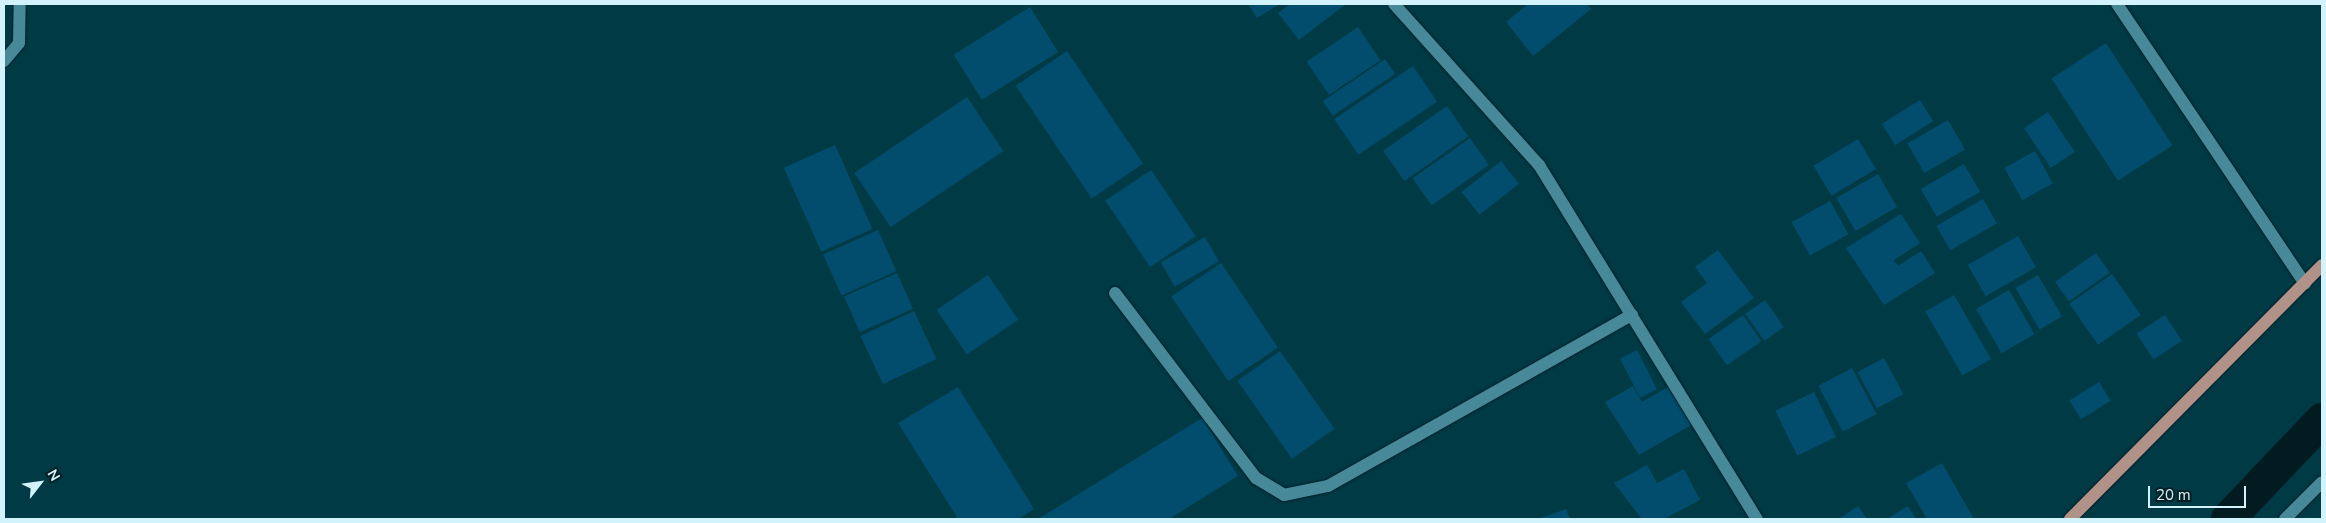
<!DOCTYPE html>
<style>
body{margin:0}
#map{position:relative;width:2326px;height:523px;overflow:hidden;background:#003a45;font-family:"Nunito Sans",sans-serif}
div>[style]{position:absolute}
.canal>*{height:34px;margin:-17px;padding:0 17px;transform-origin:17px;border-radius:17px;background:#021b21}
.building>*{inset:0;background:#024d6d;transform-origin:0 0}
.roads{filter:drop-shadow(0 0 1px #001f27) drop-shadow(0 0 1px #001f27)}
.minor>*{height:12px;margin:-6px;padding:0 6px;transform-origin:6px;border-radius:6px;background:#488999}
.major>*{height:12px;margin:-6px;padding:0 6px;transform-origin:6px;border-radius:6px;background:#b19289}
span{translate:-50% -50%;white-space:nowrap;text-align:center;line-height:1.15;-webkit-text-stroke:4.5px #031e25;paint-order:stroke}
.frame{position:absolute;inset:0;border:5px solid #d3f3fc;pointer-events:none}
.north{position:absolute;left:15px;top:458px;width:50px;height:50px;-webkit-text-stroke:4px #031e25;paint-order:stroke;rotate:60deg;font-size:14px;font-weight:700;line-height:20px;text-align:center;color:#d3f3fc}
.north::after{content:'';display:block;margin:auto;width:18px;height:22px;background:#d3f3fc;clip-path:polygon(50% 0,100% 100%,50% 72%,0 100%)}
.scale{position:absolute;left:2148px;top:486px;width:98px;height:22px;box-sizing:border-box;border:2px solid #d3f3fc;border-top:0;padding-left:6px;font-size:15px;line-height:18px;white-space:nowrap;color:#d3f3fc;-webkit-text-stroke:4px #031e25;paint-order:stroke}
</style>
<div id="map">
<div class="canal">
<i style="left:2228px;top:519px;width:137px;rotate:-46.5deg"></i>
</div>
<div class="building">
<i style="clip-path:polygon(1248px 4px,1280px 4px,1257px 18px)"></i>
<i style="clip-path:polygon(1290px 4px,1346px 4px,1299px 40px,1278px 13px)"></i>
<i style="clip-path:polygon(1528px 4px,1587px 4px,1591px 9px,1533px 56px,1506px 22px)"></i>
<i style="left:1030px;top:7px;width:53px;height:90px;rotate:58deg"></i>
<i style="left:1358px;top:27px;width:40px;height:62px;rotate:56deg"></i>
<i style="left:2106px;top:43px;width:122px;height:65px;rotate:57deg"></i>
<i style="left:1067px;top:51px;width:136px;height:62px;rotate:56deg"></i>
<i style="left:1385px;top:59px;width:18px;height:75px;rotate:56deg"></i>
<i style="left:1413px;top:66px;width:43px;height:95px;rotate:56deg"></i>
<i style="left:967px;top:97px;width:65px;height:136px;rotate:56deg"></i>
<i style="left:1920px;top:100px;width:25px;height:45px;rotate:58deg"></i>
<i style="left:1447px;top:106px;width:37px;height:78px;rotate:55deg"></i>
<i style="left:2048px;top:112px;width:48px;height:29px;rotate:56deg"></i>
<i style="left:1948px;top:120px;width:34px;height:47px;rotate:60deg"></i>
<i style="left:1470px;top:138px;width:33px;height:70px;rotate:55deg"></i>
<i style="left:1858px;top:139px;width:35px;height:52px;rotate:59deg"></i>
<i style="left:835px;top:145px;width:92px;height:56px;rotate:66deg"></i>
<i style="left:2035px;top:151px;width:37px;height:35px;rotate:61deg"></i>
<i style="left:1501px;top:161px;width:29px;height:50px;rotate:52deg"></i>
<i style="left:1964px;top:164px;width:32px;height:50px;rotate:60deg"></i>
<i style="left:1151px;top:170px;width:80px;height:55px;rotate:56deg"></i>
<i style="left:1878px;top:174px;width:38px;height:48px;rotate:60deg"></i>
<i style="left:1983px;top:199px;width:28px;height:54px;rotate:60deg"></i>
<i style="left:1830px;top:201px;width:38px;height:44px;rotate:61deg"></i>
<i style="clip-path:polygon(1901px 214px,1920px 243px,1894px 260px,1898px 266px,1921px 251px,1935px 273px,1884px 305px,1846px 248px)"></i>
<i style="left:878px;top:230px;width:45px;height:60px;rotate:66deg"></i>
<i style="left:2018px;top:236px;width:36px;height:58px;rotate:60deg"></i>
<i style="left:1205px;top:237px;width:28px;height:51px;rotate:60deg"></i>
<i style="clip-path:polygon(1718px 250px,1754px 298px,1705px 334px,1681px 302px,1707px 283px,1695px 267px)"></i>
<i style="left:2096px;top:253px;width:24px;height:50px;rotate:55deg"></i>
<i style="left:1221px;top:263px;width:102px;height:60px;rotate:56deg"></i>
<i style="left:897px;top:273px;width:39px;height:58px;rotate:66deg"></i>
<i style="left:2112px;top:274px;width:50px;height:52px;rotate:55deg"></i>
<i style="left:988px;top:275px;width:54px;height:62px;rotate:56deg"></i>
<i style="left:2038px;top:275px;width:48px;height:26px;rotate:60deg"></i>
<i style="left:2009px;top:290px;width:51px;height:38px;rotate:60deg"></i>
<i style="left:1954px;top:295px;width:74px;height:33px;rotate:60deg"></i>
<i style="left:1765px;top:300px;width:33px;height:24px;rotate:55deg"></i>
<i style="left:914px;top:311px;width:53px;height:59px;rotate:65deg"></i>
<i style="left:1743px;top:315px;width:32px;height:42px;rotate:55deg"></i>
<i style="left:2165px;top:315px;width:31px;height:34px;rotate:57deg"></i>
<i style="left:1637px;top:350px;width:44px;height:19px;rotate:63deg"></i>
<i style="left:1280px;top:351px;width:95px;height:52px;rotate:55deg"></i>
<i style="left:1884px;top:358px;width:41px;height:30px;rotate:62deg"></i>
<i style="left:1852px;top:368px;width:52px;height:38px;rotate:62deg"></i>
<i style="left:2099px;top:382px;width:22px;height:35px;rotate:58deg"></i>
<i style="clip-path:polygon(1633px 386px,1642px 402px,1668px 387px,1691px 425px,1639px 455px,1605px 402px)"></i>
<i style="clip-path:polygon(958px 387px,1034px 509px,1018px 519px,958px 519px,898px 423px)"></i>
<i style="left:1814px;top:392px;width:50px;height:43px;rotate:64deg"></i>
<i style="clip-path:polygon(1202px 418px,1238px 476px,1169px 519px,1038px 519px)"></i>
<i style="clip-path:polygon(1942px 463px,1974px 519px,1927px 519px,1906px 483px)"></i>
<i style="clip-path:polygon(1647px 465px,1657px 483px,1684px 469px,1700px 500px,1664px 519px,1642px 519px,1614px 483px)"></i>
<i style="clip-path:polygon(1858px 506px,1867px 519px,1839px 519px)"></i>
<i style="clip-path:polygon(1908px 506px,1916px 519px,1887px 519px)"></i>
<i style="clip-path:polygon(1566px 509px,1570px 519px,1538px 519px)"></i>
</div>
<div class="roads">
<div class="minor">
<i style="left:1394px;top:4px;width:217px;rotate:48deg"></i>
<i style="left:1539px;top:165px;width:416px;rotate:58.4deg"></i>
<i style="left:2117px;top:4px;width:337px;rotate:56.1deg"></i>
<i style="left:4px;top:61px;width:23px;rotate:-50deg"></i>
<i style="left:19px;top:43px;width:39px;rotate:-89deg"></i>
<i style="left:1115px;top:293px;width:233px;rotate:52.7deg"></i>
<i style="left:1256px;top:478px;width:33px;rotate:31deg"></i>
<i style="left:1284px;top:495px;width:45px;rotate:-11.6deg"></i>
<i style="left:1328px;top:486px;width:349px;rotate:-29.4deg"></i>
<i style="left:2285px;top:519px;width:52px;rotate:-45deg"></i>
</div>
<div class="major">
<i style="left:2070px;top:519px;width:358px;rotate:-45.2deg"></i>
</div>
</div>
<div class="frame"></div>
<div class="north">N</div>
<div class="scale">20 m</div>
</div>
